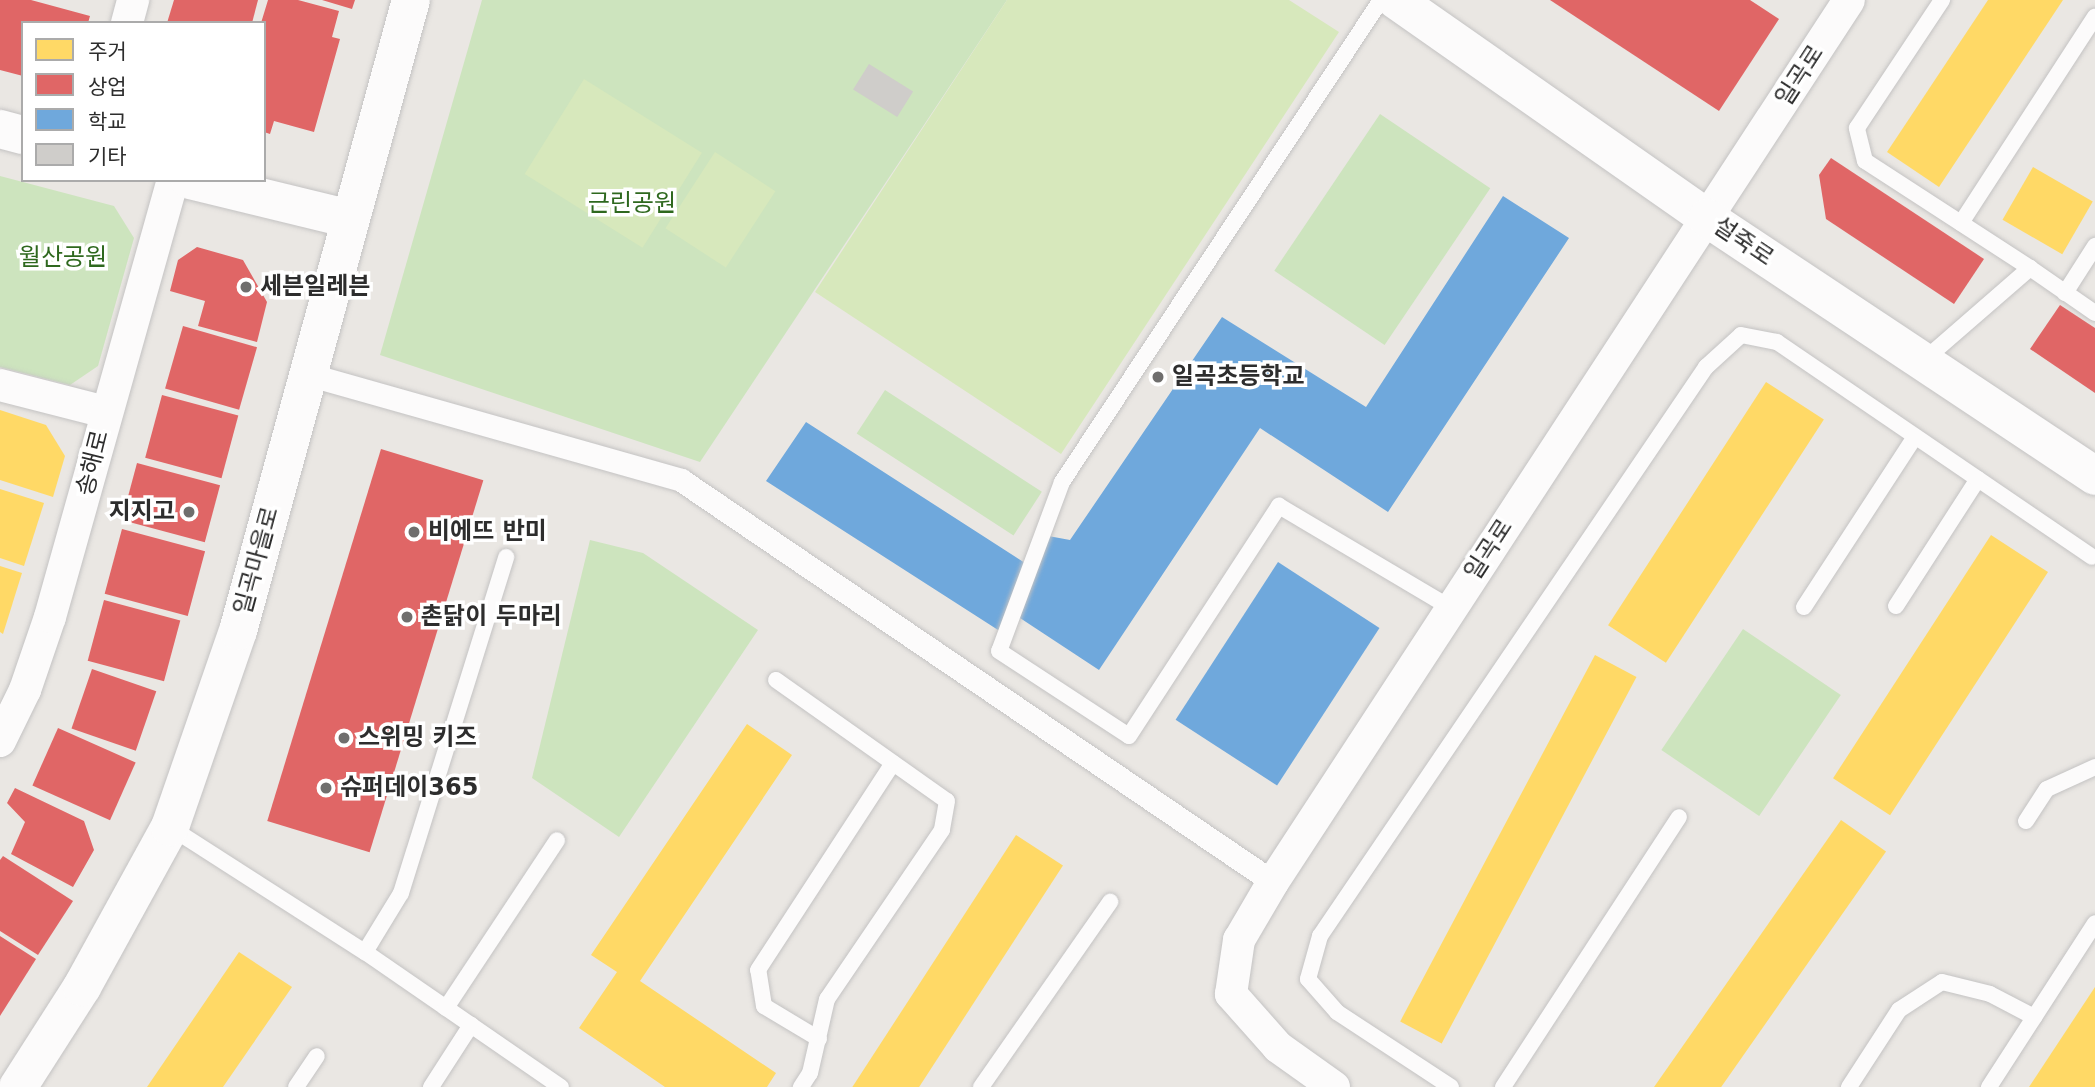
<!DOCTYPE html>
<meta charset="utf-8">
<style>
body{margin:0}
#map{position:relative;width:2095px;height:1087px;overflow:hidden;background:#eae7e3;font-family:"DejaVu Sans","Noto Sans KR",sans-serif}
div>[style]{position:absolute}
.green>*{inset:0;background:#cde4be;transform-origin:0 0}
.pitch>*{inset:0;background:#d7e8bc;transform-origin:0 0}
.homes>*{inset:0;background:#ffd966;transform-origin:0 0}
.shops>*{inset:0;background:#e06666;transform-origin:0 0}
.schools>*{inset:0;background:#6fa8dc;transform-origin:0 0}
.building>*{inset:0;background:#cfcdca;transform-origin:0 0}
.roads{filter:drop-shadow(0 0 2px #c4c3c3) drop-shadow(0 0 2px #c4c3c3)}
.service>*{height:16px;margin:-8px;padding:0 8px;transform-origin:8px;border-radius:8px;background:#fcfbfb}
.pedestrian>*{height:23px;margin:-11.5px;padding:0 11.5px;transform-origin:11.5px;border-radius:11.5px;background:#fcfbfb}
.minor>*{height:32px;margin:-16px;padding:0 16px;transform-origin:16px;border-radius:16px;background:#fcfbfb}
.tertiary>*{height:38px;margin:-19px;padding:0 19px;transform-origin:19px;border-radius:19px;background:#fcfbfb}
.secondary>*{height:38px;margin:-19px;padding:0 19px;transform-origin:19px;border-radius:19px;background:#fcfbfb}
.dots>*{width:19px;height:19px;translate:-50% -50%;box-sizing:border-box;border:4px solid #fff;border-radius:50%}
span{translate:-50% -50%;white-space:nowrap;text-align:center;line-height:1.15;-webkit-text-stroke:7px #fff;paint-order:stroke}
.street-label{font-size:24px;color:#2d2d2d}
.park-label{font-size:24px;color:#2e681e}
.poi-label{font-size:24px;color:#2d2d2d;font-weight:700}
.left{translate:0 -50%;text-align:left}
.right{translate:-100% -50%;text-align:right}
.legend{position:absolute;left:21px;top:21px;width:245px;height:161px;box-sizing:border-box;background:#fff;border:2px solid #ababab;margin:0;padding:9px 12px;list-style:none;font-size:21px;color:#2d2d2d}
.legend li{display:flex;align-items:center;gap:14px;height:35px}
.legend b{width:35px;border:2px solid #ababab}
</style>
<div id="map">
<div class="green">
<i style="clip-path:polygon(482px 0,1007px 0,700px 462px,380px 355px)"></i>
<i style="left:1380px;top:114px;width:133px;height:189px;rotate:34deg"></i>
<i style="clip-path:polygon(0 176px,114px 206px,134px 238px,98px 366px,70px 385px,0 367px)"></i>
<i style="left:885px;top:390px;width:187px;height:52px;rotate:33deg"></i>
<i style="clip-path:polygon(590px 540px,643px 553px,758px 630px,619px 837px,532px 778px)"></i>
<i style="left:1743px;top:629px;width:118px;height:146px;rotate:34deg"></i>
</div>
<div class="pitch">
<i style="clip-path:polygon(1007px 0,1289px 0,1339px 32px,1061px 454px,815px 292px)"></i>
<i style="left:584px;top:79px;width:139px;height:112px;rotate:32deg"></i>
<i style="left:715px;top:152px;width:72px;height:91px;rotate:33deg"></i>
</div>
<div class="homes">
<i style="clip-path:polygon(1988px 0,2063px 0,1939px 187px,1887px 152px)"></i>
<i style="left:2033px;top:167px;width:69px;height:61px;rotate:30deg"></i>
<i style="left:1766px;top:382px;width:69px;height:290px;rotate:33deg"></i>
<i style="clip-path:polygon(0 410px,46px 425px,65px 456px,53px 497px,0 480px)"></i>
<i style="clip-path:polygon(0 489px,44px 503px,24px 566px,0 558px)"></i>
<i style="left:1991px;top:535px;width:68px;height:290px;rotate:33deg"></i>
<i style="clip-path:polygon(0 566px,22px 573px,3px 634px,0 632px)"></i>
<i style="left:1595px;top:655px;width:47px;height:415px;rotate:28deg"></i>
<i style="clip-path:polygon(747px 724px,792px 755px,640px 981px,776px 1073px,767px 1087px,665px 1087px,579px 1028px,617px 972px,591px 955px)"></i>
<i style="left:1841px;top:820px;width:55px;height:326px;rotate:35deg"></i>
<i style="left:1016px;top:835px;width:56px;height:302px;rotate:33deg"></i>
<i style="clip-path:polygon(239px 952px,292px 987px,223px 1087px,147px 1087px)"></i>
<i style="clip-path:polygon(2095px 987px,2095px 1087px,2029px 1087px)"></i>
</div>
<div class="shops">
<i style="clip-path:polygon(0 0,31px 0,90px 16px,88px 23px,23px 23px,23px 76px,0 70px)"></i>
<i style="clip-path:polygon(174px 0,258px 0,252px 23px,167px 23px)"></i>
<i style="clip-path:polygon(268px 0,298px 0,339px 11px,332px 37px,340px 39px,314px 132px,274px 121px,270px 134px,264px 132px,264px 23px,261px 23px)"></i>
<i style="clip-path:polygon(322px 0,355px 0,352px 9px)"></i>
<i style="clip-path:polygon(1550px 0,1750px 0,1779px 19px,1719px 111px)"></i>
<i style="clip-path:polygon(1831px 158px,1984px 259px,1954px 304px,1826px 219px,1819px 175px)"></i>
<i style="clip-path:polygon(197px 247px,243px 260px,267px 302px,257px 342px,198px 326px,205px 301px,170px 291px,178px 260px)"></i>
<i style="clip-path:polygon(2060px 305px,2095px 328px,2095px 393px,2030px 349px)"></i>
<i style="left:183px;top:326px;width:77px;height:65px;rotate:16deg"></i>
<i style="left:162px;top:395px;width:79px;height:65px;rotate:15deg"></i>
<i style="left:381px;top:449px;width:107px;height:389px;rotate:17deg"></i>
<i style="left:137px;top:463px;width:86px;height:59px;rotate:15deg"></i>
<i style="left:122px;top:529px;width:86px;height:67px;rotate:15deg"></i>
<i style="left:104px;top:600px;width:79px;height:63px;rotate:15deg"></i>
<i style="left:92px;top:669px;width:68px;height:63px;rotate:19deg"></i>
<i style="left:58px;top:728px;width:85px;height:63px;rotate:24deg"></i>
<i style="clip-path:polygon(15px 788px,84px 821px,94px 850px,73px 887px,11px 854px,25px 822px,7px 803px)"></i>
<i style="clip-path:polygon(3px 856px,73px 901px,38px 955px,0 931px,0 860px)"></i>
<i style="clip-path:polygon(0 936px,36px 959px,0 1016px)"></i>
</div>
<div class="schools">
<i style="clip-path:polygon(1503px 196px,1569px 238px,1388px 512px,1260px 428px,1099px 670px,1020px 618px,1009px 637px,766px 481px,806px 422px,1025px 563px,1043px 535px,1070px 540px,1222px 317px,1366px 407px)"></i>
<i style="left:1278px;top:562px;width:121px;height:188px;rotate:33deg"></i>
</div>
<div class="building">
<i style="left:869px;top:64px;width:52px;height:30px;rotate:32deg"></i>
</div>
<div class="roads">
<div class="service">
<i style="left:1381px;top:0;width:578px;rotate:123.5deg"></i>
<i style="left:1062px;top:482px;width:180px;rotate:110.4deg"></i>
<i style="left:999px;top:651px;width:155px;rotate:33.2deg"></i>
<i style="left:1129px;top:736px;width:275px;rotate:-56.9deg"></i>
<i style="left:1279px;top:506px;width:200px;rotate:30.7deg"></i>
<i style="left:1961px;top:223px;width:246px;rotate:-57deg"></i>
<i style="left:2030px;top:268px;width:79px;rotate:34.7deg"></i>
<i style="left:2065px;top:293px;width:56px;rotate:-57.4deg"></i>
<i style="left:1923px;top:361px;width:142px;rotate:-41deg"></i>
<i style="left:2030px;top:268px;width:197px;rotate:-147deg"></i>
<i style="left:1865px;top:161px;width:34px;rotate:-104deg"></i>
<i style="left:1857px;top:128px;width:154px;rotate:-56.4deg"></i>
<i style="left:1896px;top:606px;width:151px;rotate:-57.2deg"></i>
<i style="left:1804px;top:607px;width:203px;rotate:-56.9deg"></i>
<i style="left:776px;top:680px;width:209px;rotate:35.3deg"></i>
<i style="left:947px;top:801px;width:29px;rotate:100deg"></i>
<i style="left:942px;top:830px;width:204px;rotate:124.2deg"></i>
<i style="left:827px;top:999px;width:76px;rotate:102.9deg"></i>
<i style="left:810px;top:1073px;width:17px;rotate:123deg"></i>
<i style="left:2026px;top:821px;width:38px;rotate:-57deg"></i>
<i style="left:2047px;top:789px;width:53px;rotate:-24.6deg"></i>
<i style="left:170px;top:827px;width:232px;rotate:32.7deg"></i>
<i style="left:365px;top:952px;width:238px;rotate:34.6deg"></i>
<i style="left:365px;top:952px;width:69px;rotate:-58.6deg"></i>
<i style="left:401px;top:893px;width:352px;rotate:-72.6deg"></i>
<i style="left:446px;top:1008px;width:201px;rotate:-56.5deg"></i>
<i style="left:819px;top:1039px;width:64px;rotate:-149deg"></i>
<i style="left:764px;top:1006px;width:36px;rotate:-99deg"></i>
<i style="left:758px;top:970px;width:247px;rotate:-56.9deg"></i>
<i style="left:296px;top:1087px;width:37px;rotate:-56deg"></i>
<i style="left:431px;top:1087px;width:74px;rotate:-57.2deg"></i>
<i style="left:981px;top:1087px;width:226px;rotate:-55.1deg"></i>
<i style="left:1451px;top:1087px;width:136px;rotate:-146.7deg"></i>
<i style="left:1337px;top:1012px;width:44px;rotate:-131.3deg"></i>
<i style="left:1308px;top:979px;width:45px;rotate:-74.4deg"></i>
<i style="left:1320px;top:936px;width:688px;rotate:-55.85deg"></i>
<i style="left:1706px;top:367px;width:47px;rotate:-42.4deg"></i>
<i style="left:1741px;top:335px;width:37px;rotate:11deg"></i>
<i style="left:1777px;top:342px;width:381px;rotate:34.3deg"></i>
<i style="left:1503px;top:1087px;width:322px;rotate:-56.9deg"></i>
<i style="left:1849px;top:1087px;width:92px;rotate:-57deg"></i>
<i style="left:1899px;top:1010px;width:51px;rotate:-33.1deg"></i>
<i style="left:1942px;top:982px;width:49px;rotate:14deg"></i>
<i style="left:1990px;top:994px;width:50px;rotate:27.6deg"></i>
<i style="left:1989px;top:1087px;width:195px;rotate:-57.1deg"></i>
</div>
<div class="pedestrian">
<i style="left:307px;top:374px;width:389px;rotate:15.8deg"></i>
<i style="left:681px;top:480px;width:716px;rotate:34.18deg"></i>
</div>
<div class="minor">
<i style="left:127px;top:23px;width:24px;rotate:-75deg"></i>
<i style="left:0;top:385px;width:108px;rotate:14.4deg"></i>
<i style="left:0;top:741px;width:57px;rotate:-63.9deg"></i>
<i style="left:25px;top:690px;width:77px;rotate:-71.1deg"></i>
<i style="left:50px;top:617px;width:454px;rotate:-74.3deg"></i>
<i style="left:1334px;top:1087px;width:69px;rotate:-144.5deg"></i>
<i style="left:1278px;top:1047px;width:71px;rotate:-131.6deg"></i>
<i style="left:1231px;top:994px;width:55px;rotate:-81.6deg"></i>
<i style="left:1239px;top:940px;width:67px;rotate:-59.6deg"></i>
<i style="left:1273px;top:882px;width:1053px;rotate:-56.85deg"></i>
</div>
<div class="tertiary">
<i style="left:0;top:129px;width:24px;rotate:15deg"></i>
<i style="left:190px;top:180px;width:165px;rotate:13.7deg"></i>
<i style="left:18px;top:1087px;width:119px;rotate:-57.4deg"></i>
<i style="left:82px;top:987px;width:183px;rotate:-61.2deg"></i>
<i style="left:170px;top:827px;width:207px;rotate:-70.9deg"></i>
<i style="left:238px;top:631px;width:654px;rotate:-74.67deg"></i>
</div>
<div class="secondary">
<i style="left:1396px;top:0;width:380px;rotate:35deg"></i>
<i style="left:1707px;top:218px;width:466px;rotate:33.6deg"></i>
</div>
</div>
<div class="dots">
<i style="left:246px;top:287px;background:#6f6e6d"></i>
<i style="left:1158px;top:377px;background:#6f6e6d"></i>
<i style="left:189px;top:512px;background:#6f6e6d"></i>
<i style="left:414px;top:532px;background:#6f6e6d"></i>
<i style="left:407px;top:617px;background:#6f6e6d"></i>
<i style="left:344px;top:738px;background:#6f6e6d"></i>
<i style="left:326px;top:788px;background:#6f6e6d"></i>
</div>
<div class="street-label">
<span style="left:1800px;top:76px;rotate:-57deg">일곡로</span>
<span style="left:1743px;top:242px;rotate:34deg">설죽로</span>
<span style="left:93px;top:463px;rotate:-76deg">송해로</span>
<span style="left:1489px;top:550px;rotate:-57deg">일곡로</span>
<span style="left:257px;top:561px;rotate:-75deg">일곡마을로</span>
</div>
<div class="park-label">
<span style="left:632px;top:204px">근린공원</span>
<span style="left:63px;top:258px">월산공원</span>
</div>
<div class="poi-label">
<span class="left" style="left:260px;top:287px">세븐일레븐</span>
<span class="left" style="left:1172px;top:377px">일곡초등학교</span>
<span class="right" style="left:175px;top:512px">지지고</span>
<span class="left" style="left:428px;top:532px">비에뜨 반미</span>
<span class="left" style="left:421px;top:617px">촌닭이 두마리</span>
<span class="left" style="left:358px;top:738px">스위밍 키즈</span>
<span class="left" style="left:340px;top:788px">슈퍼데이365</span>
</div>
<ul class="legend">
<li><b style="height:19px;background:#ffd966"></b>주거</li>
<li><b style="height:19px;background:#e06666"></b>상업</li>
<li><b style="height:19px;background:#6fa8dc"></b>학교</li>
<li><b style="height:19px;background:#cfcdca"></b>기타</li>
</ul>
</div>
